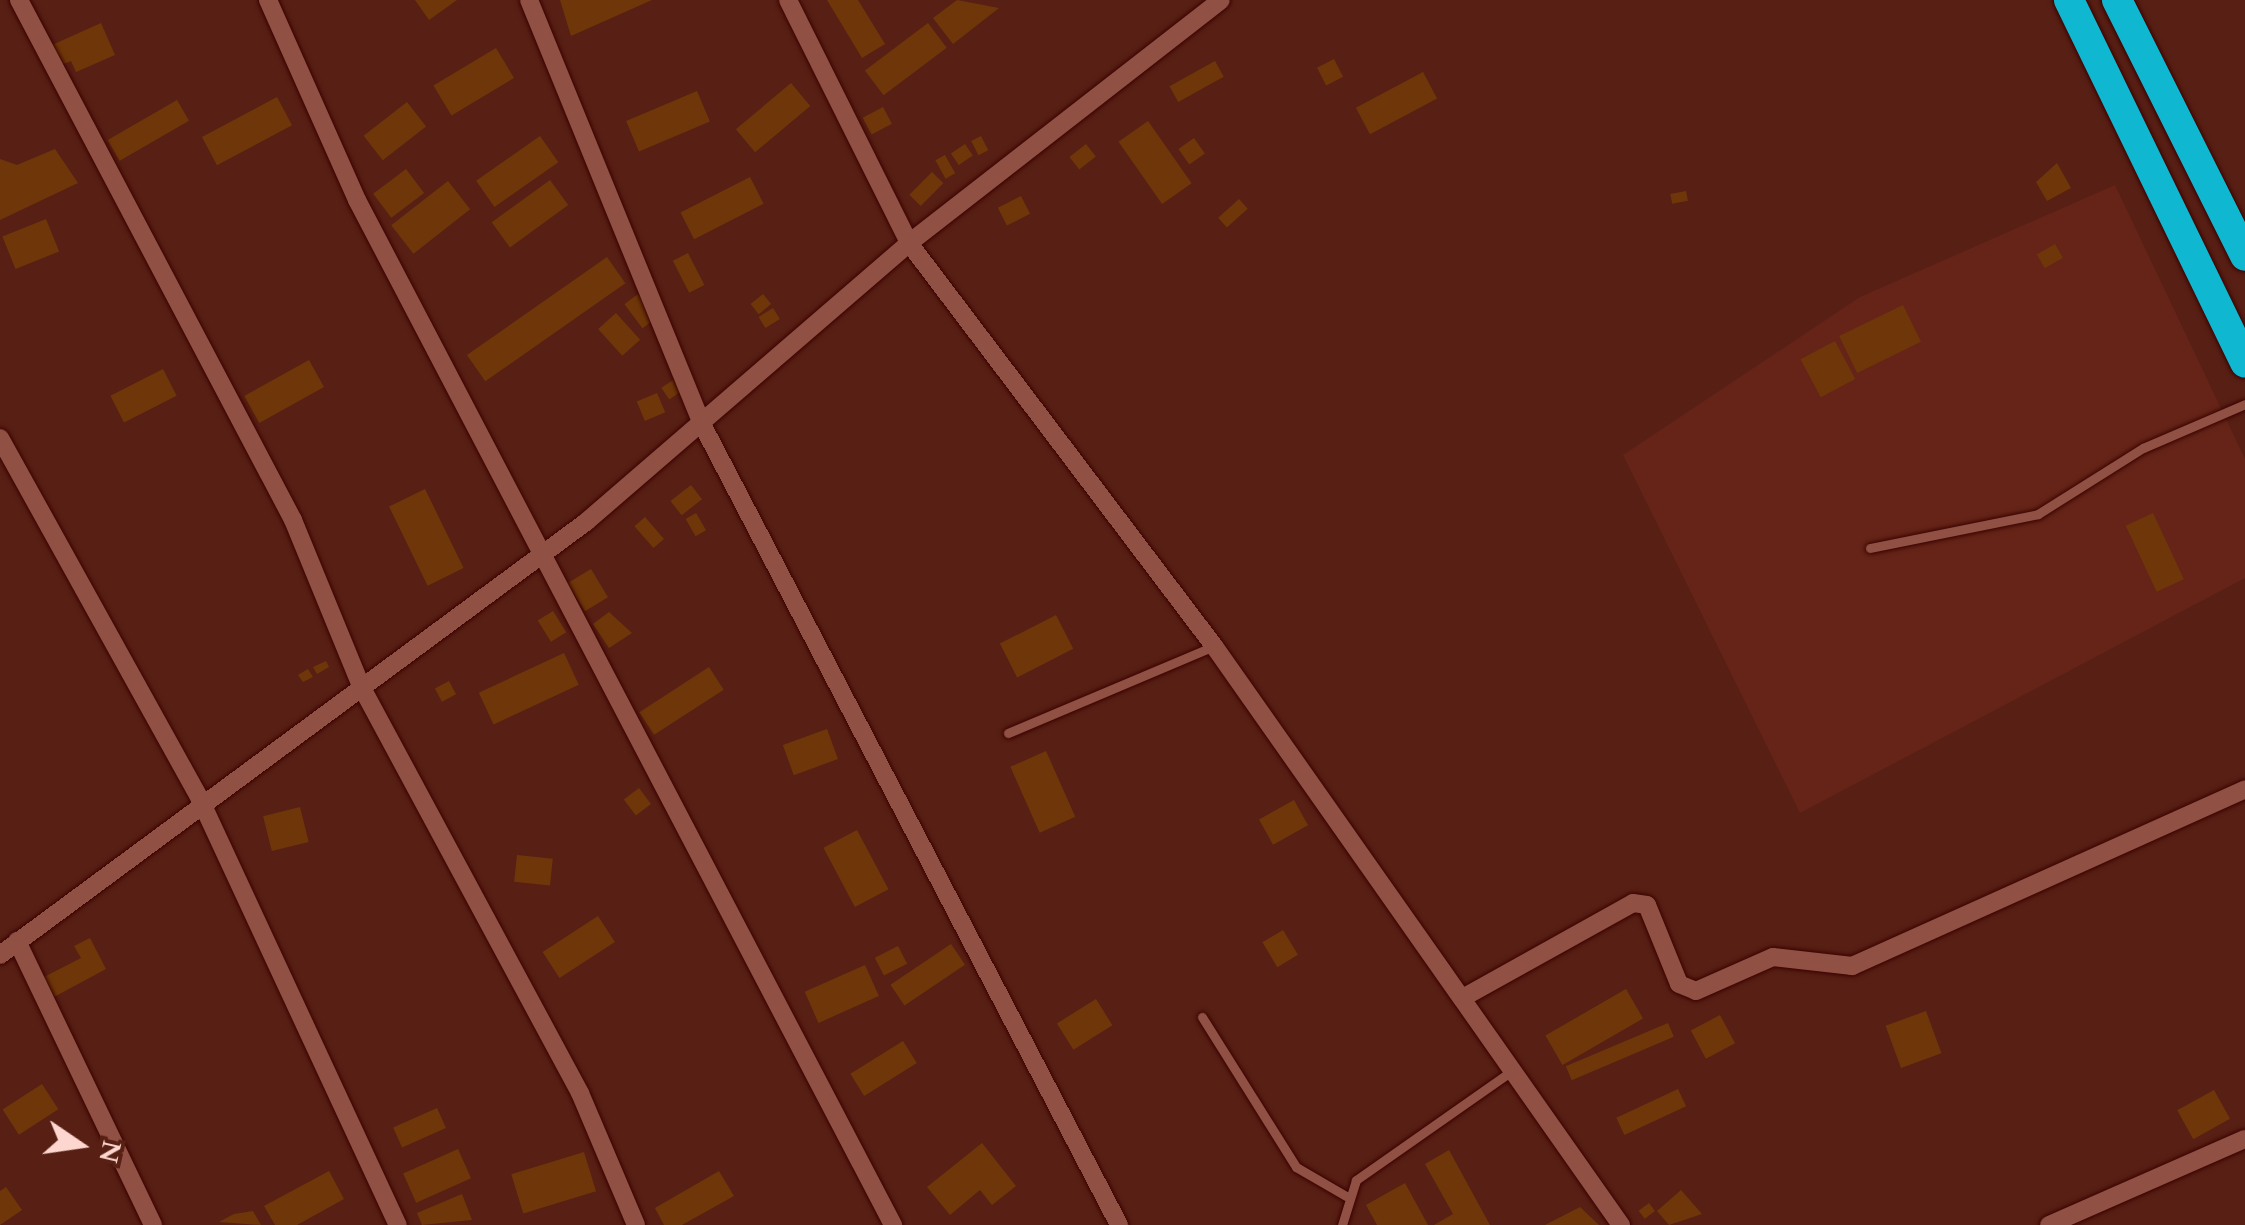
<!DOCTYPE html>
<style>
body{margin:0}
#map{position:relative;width:2245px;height:1225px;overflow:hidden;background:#581f14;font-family:Spectral,serif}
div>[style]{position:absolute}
.built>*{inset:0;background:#652417}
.building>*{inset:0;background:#6f3709;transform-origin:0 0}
.roads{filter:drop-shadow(0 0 2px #3b0300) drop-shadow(0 0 2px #3b0300)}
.lane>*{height:9px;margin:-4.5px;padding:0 4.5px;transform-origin:4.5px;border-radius:4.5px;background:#905144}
.street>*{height:18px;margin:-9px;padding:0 9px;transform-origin:9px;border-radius:9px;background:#905144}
.highway>*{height:30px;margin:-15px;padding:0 15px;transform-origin:15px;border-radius:15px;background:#10b7d1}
span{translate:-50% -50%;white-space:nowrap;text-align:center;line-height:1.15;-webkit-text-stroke:8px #581f14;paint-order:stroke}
.north{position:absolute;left:30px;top:1095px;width:100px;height:100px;-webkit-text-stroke:8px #581f14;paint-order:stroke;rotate:103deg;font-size:28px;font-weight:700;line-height:40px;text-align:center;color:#fdd7cf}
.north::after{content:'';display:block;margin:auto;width:35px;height:45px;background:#fdd7cf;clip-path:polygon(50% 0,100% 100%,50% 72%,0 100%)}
</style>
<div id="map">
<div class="built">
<i style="clip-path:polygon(2115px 185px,2245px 459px,2245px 578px,1800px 813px,1623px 455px,1860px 297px)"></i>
</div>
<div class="building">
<i style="clip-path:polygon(415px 0,457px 0,429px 20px)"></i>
<i style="clip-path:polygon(560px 0,652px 0,571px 36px)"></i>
<i style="clip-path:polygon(827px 0,858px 0,885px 44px,862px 58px)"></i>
<i style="clip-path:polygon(957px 0,999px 8px,953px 44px,933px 18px)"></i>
<i style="clip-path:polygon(101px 23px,115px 55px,76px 72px,71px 61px,61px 65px,52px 45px)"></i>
<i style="left:928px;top:23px;width:31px;height:79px;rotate:53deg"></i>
<i style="left:496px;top:48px;width:35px;height:73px;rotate:59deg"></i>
<i style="left:1334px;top:59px;width:20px;height:19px;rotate:63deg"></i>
<i style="left:1215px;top:61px;width:18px;height:52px;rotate:61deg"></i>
<i style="left:1423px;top:72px;width:30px;height:76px;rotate:62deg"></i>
<i style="left:791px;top:83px;width:30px;height:72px;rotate:50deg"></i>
<i style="left:697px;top:91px;width:33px;height:77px;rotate:67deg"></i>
<i style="left:277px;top:97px;width:32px;height:85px;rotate:62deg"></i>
<i style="left:177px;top:100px;width:24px;height:80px;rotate:60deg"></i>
<i style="left:407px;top:102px;width:31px;height:55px;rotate:52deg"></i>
<i style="left:883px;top:107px;width:19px;height:23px;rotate:62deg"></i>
<i style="left:1148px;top:121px;width:76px;height:36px;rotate:55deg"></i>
<i style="left:540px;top:136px;width:32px;height:78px;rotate:55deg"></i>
<i style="left:981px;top:136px;width:16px;height:11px;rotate:63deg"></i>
<i style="left:1194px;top:138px;width:19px;height:19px;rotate:55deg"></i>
<i style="left:965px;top:144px;width:14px;height:17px;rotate:56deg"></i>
<i style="left:1086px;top:144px;width:16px;height:21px;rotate:52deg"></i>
<i style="clip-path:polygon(55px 149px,78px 183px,0 220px,0 159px,17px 165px)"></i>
<i style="left:945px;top:155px;width:21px;height:11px;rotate:61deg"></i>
<i style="clip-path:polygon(2057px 163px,2071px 188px,2047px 201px,2036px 182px)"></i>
<i style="left:406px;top:169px;width:30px;height:41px;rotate:53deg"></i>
<i style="left:932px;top:172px;width:16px;height:32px;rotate:45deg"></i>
<i style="left:750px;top:177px;width:30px;height:78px;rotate:63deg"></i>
<i style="left:550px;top:180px;width:31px;height:72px;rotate:54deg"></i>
<i style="left:448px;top:181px;width:36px;height:72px;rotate:52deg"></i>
<i style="left:1686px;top:191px;width:10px;height:16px;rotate:79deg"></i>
<i style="left:1021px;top:196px;width:20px;height:26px;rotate:63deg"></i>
<i style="left:1239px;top:199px;width:13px;height:28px;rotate:48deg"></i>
<i style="left:46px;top:219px;width:35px;height:47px;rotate:68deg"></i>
<i style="left:2055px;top:244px;width:16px;height:21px;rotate:60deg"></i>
<i style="left:688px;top:253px;width:36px;height:17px;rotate:63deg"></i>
<i style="left:607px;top:257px;width:32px;height:171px;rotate:55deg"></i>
<i style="left:638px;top:294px;width:30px;height:17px;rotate:53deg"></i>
<i style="left:763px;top:294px;width:13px;height:16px;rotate:51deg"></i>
<i style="left:1903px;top:305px;width:41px;height:71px;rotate:64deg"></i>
<i style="left:773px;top:308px;width:13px;height:17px;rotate:58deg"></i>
<i style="left:616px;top:313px;width:36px;height:24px;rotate:48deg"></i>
<i style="left:1835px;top:341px;width:43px;height:39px;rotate:62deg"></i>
<i style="left:309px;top:360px;width:31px;height:74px;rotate:61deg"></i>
<i style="left:163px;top:369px;width:30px;height:59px;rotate:63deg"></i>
<i style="left:673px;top:380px;width:14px;height:14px;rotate:56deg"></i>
<i style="left:657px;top:393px;width:21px;height:22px;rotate:67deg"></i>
<i style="left:691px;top:485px;width:18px;height:26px;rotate:52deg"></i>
<i style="left:425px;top:489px;width:88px;height:40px;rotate:64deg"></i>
<i style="left:696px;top:513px;width:20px;height:12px;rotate:60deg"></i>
<i style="left:2153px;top:513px;width:73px;height:30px;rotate:65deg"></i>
<i style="left:645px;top:517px;width:29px;height:14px;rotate:49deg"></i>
<i style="left:591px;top:569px;width:33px;height:27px;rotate:59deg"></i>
<i style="left:553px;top:611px;width:25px;height:18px;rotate:58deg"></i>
<i style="clip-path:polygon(609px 612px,632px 633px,609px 648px,593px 624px)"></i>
<i style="left:1056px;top:615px;width:38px;height:63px;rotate:63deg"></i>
<i style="left:564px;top:653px;width:35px;height:94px;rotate:65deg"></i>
<i style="clip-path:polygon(326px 661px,329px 667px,317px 674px,313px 667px)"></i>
<i style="left:709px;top:667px;width:27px;height:83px;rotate:57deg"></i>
<i style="clip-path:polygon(308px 669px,313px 677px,303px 682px,298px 675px)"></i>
<i style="left:449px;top:681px;width:15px;height:16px;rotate:62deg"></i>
<i style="left:827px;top:729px;width:32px;height:47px;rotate:70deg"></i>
<i style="left:1046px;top:751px;width:72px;height:39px;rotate:66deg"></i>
<i style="left:639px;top:788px;width:20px;height:19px;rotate:53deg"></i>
<i style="left:1294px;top:800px;width:29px;height:40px;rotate:61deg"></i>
<i style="left:300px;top:807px;width:36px;height:38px;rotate:76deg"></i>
<i style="left:857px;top:830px;width:67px;height:38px;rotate:62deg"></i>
<i style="left:517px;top:855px;width:36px;height:27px;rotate:6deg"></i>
<i style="left:598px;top:916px;width:31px;height:66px;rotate:57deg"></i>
<i style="left:1283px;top:930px;width:29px;height:24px;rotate:59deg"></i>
<i style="clip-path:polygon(90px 938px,106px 969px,54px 997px,44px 977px,81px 958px,74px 946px)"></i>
<i style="left:951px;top:944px;width:25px;height:73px;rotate:56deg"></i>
<i style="left:898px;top:946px;width:20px;height:26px;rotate:63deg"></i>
<i style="left:865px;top:965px;width:34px;height:66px;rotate:66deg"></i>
<i style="left:1626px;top:989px;width:34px;height:93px;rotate:60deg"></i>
<i style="left:1096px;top:999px;width:31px;height:46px;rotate:58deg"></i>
<i style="left:1926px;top:1011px;width:45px;height:43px;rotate:70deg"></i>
<i style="left:1720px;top:1015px;width:32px;height:33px;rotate:62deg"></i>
<i style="left:1668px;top:1023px;width:15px;height:111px;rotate:67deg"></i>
<i style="left:903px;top:1041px;width:26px;height:62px;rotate:58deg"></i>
<i style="left:42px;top:1084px;width:30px;height:47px;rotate:57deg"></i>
<i style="left:1678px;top:1089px;width:19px;height:68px;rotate:65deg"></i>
<i style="left:2214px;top:1090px;width:33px;height:42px;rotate:61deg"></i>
<i style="left:437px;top:1108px;width:22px;height:48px;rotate:66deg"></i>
<i style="clip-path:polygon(982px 1143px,1016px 1186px,992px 1205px,980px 1190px,950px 1215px,927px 1187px)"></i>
<i style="left:458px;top:1149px;width:32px;height:60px;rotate:66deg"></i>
<i style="clip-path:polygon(1449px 1150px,1490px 1225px,1434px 1225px,1453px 1214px,1425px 1164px)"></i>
<i style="left:584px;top:1152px;width:41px;height:76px;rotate:73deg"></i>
<i style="clip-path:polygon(329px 1171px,344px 1199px,297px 1225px,275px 1225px,264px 1206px)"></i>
<i style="clip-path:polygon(719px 1171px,734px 1196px,682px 1225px,664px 1225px,655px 1208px)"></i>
<i style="clip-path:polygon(1405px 1183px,1428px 1225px,1377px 1225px,1366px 1205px)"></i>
<i style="clip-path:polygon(6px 1187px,22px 1210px,0 1225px,0 1191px)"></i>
<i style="clip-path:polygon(1681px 1190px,1702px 1214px,1669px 1225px,1657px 1211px)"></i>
<i style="clip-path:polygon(462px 1194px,472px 1220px,422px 1225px,417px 1213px)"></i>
<i style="left:1649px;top:1203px;width:10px;height:13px;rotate:53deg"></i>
<i style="clip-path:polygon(1580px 1207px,1599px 1225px,1545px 1225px)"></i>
<i style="clip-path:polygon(253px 1211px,261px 1225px,219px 1222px,234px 1214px)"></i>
</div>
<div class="roads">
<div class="lane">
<i style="left:1870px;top:548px;width:171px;rotate:-11.4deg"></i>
<i style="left:2038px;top:514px;width:124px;rotate:-32.2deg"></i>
<i style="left:2143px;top:448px;width:111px;rotate:-23.3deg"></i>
<i style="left:1008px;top:733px;width:224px;rotate:-22.9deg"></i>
<i style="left:1202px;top:1017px;width:177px;rotate:57.9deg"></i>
<i style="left:1296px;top:1167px;width:58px;rotate:30.1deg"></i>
<i style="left:1342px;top:1225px;width:47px;rotate:-72.7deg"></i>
<i style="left:1356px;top:1180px;width:192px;rotate:-35deg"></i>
</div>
<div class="street">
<i style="left:19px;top:0;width:588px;rotate:62.21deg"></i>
<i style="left:293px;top:520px;width:182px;rotate:67.7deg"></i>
<i style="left:362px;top:688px;width:460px;rotate:61.7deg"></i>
<i style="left:580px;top:1093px;width:143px;rotate:67deg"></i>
<i style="left:268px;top:0;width:219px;rotate:66deg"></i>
<i style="left:357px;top:200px;width:1157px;rotate:62.39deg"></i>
<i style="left:529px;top:0;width:462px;rotate:67.8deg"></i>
<i style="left:704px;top:428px;width:899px;rotate:62.49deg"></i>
<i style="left:788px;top:0;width:271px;rotate:63.5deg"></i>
<i style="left:909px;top:243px;width:505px;rotate:52.88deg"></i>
<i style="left:1214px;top:646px;width:708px;rotate:54.9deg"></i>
<i style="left:0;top:438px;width:413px;rotate:61deg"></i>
<i style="left:200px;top:799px;width:470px;rotate:65.1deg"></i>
<i style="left:17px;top:941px;width:315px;rotate:64.4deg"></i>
<i style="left:0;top:955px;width:729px;rotate:-36.46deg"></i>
<i style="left:586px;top:522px;width:427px;rotate:-40.8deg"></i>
<i style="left:909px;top:243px;width:395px;rotate:-37.9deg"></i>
<i style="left:1466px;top:996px;width:191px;rotate:-29.1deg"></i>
<i style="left:1633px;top:903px;width:14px;rotate:8deg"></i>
<i style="left:1647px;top:905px;width:85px;rotate:67.9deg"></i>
<i style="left:1679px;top:984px;width:18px;rotate:22deg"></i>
<i style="left:1696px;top:991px;width:84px;rotate:-23.8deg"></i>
<i style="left:1773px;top:957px;width:80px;rotate:6.5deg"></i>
<i style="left:1852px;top:966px;width:431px;rotate:-24.2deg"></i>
<i style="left:2049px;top:1225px;width:214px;rotate:-23.7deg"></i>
</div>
<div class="highway">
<i style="left:2069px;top:0;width:403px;rotate:64.1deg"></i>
<i style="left:2117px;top:0;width:286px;rotate:63.4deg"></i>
</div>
</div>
<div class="north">N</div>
</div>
